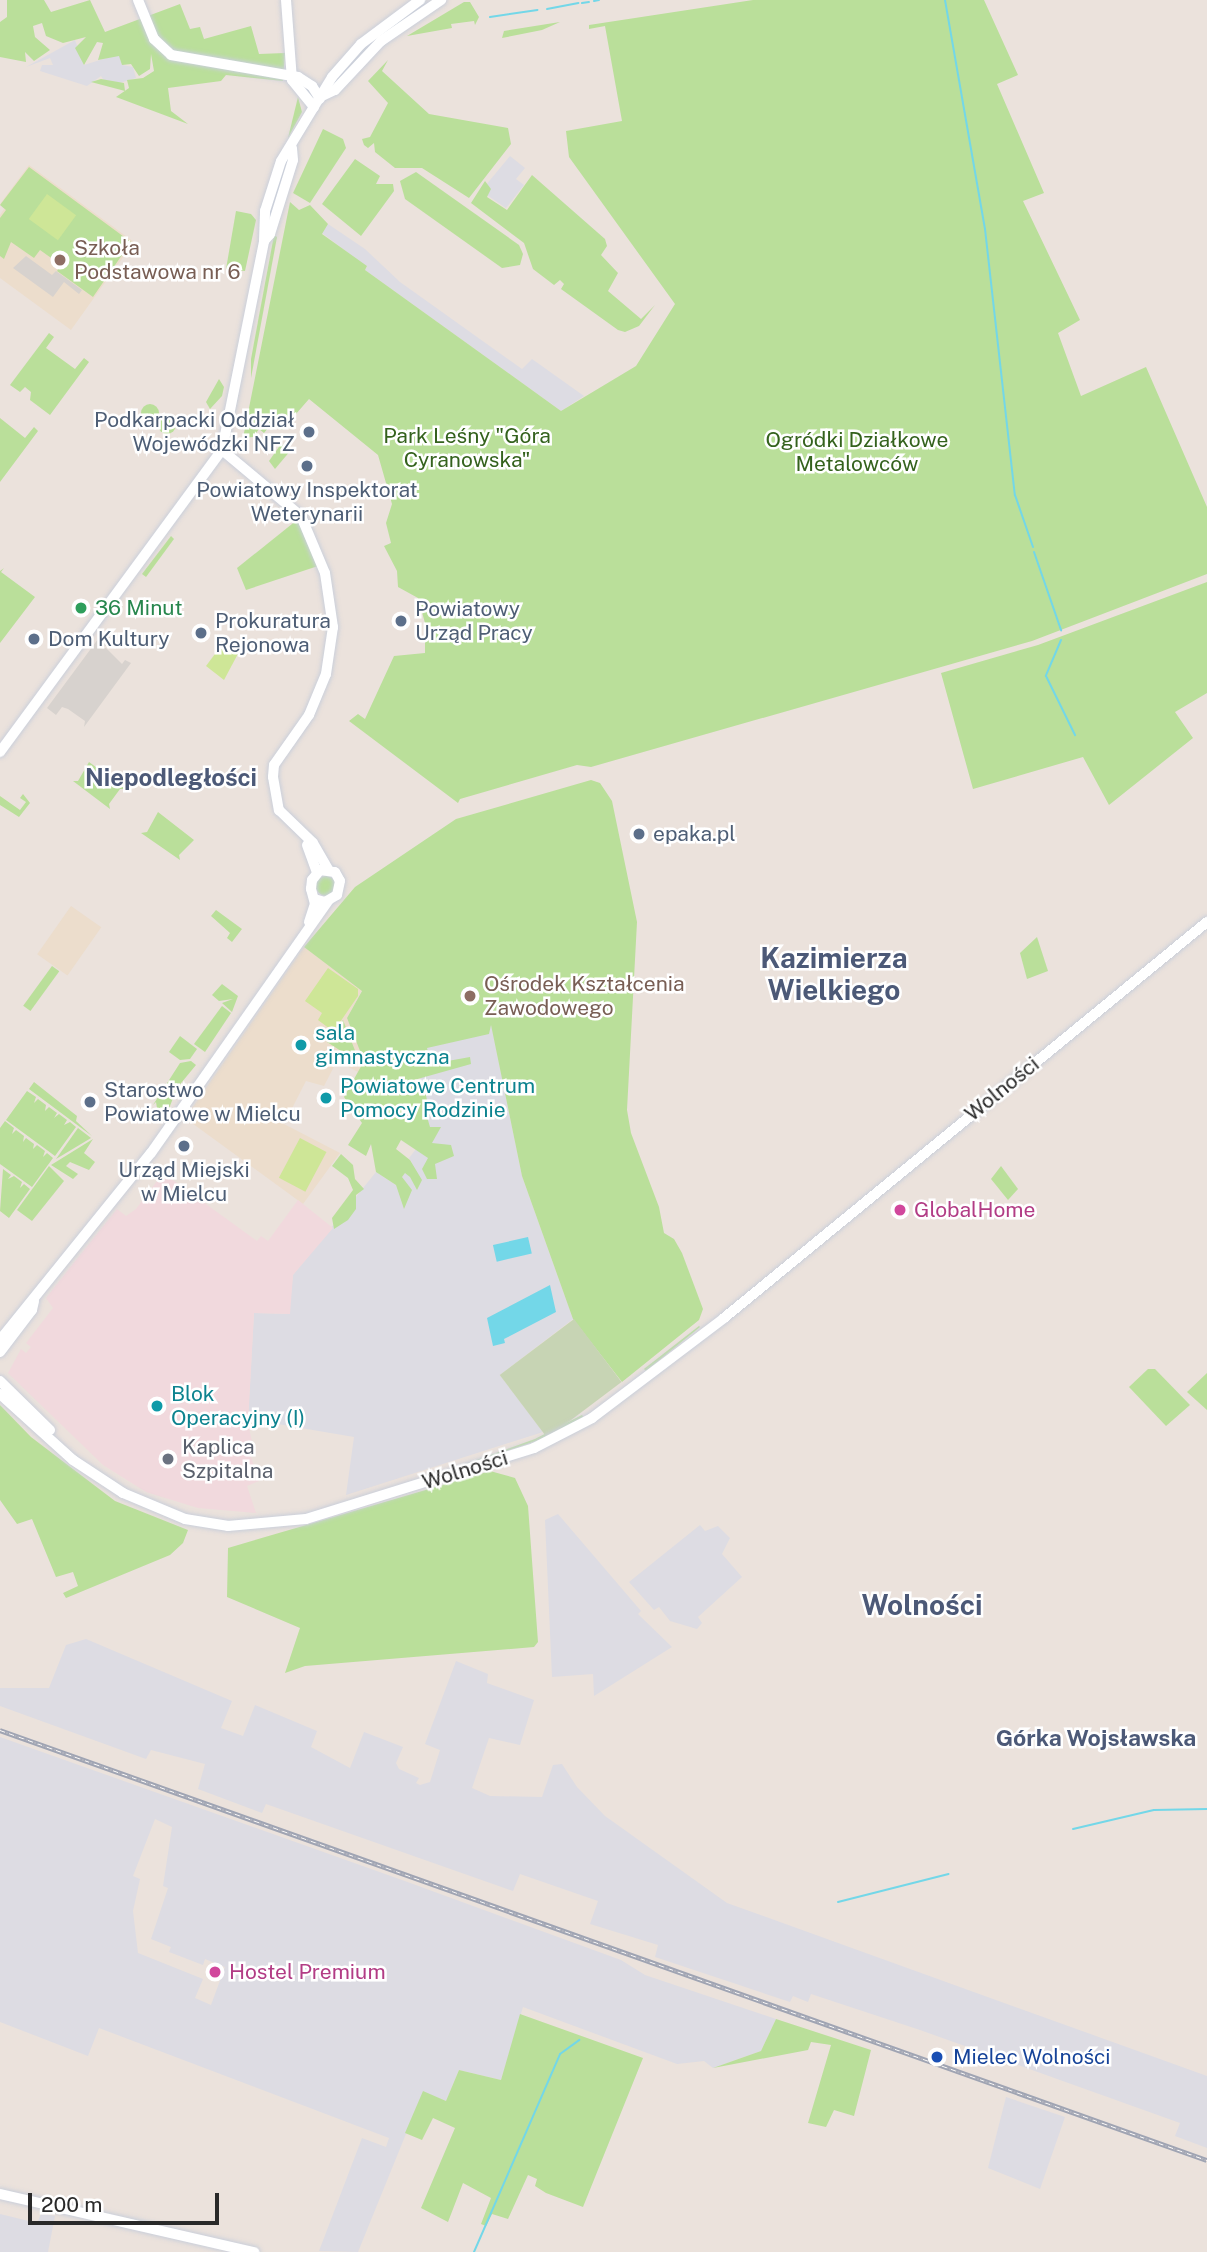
<!DOCTYPE html>
<meta charset="utf-8">
<style>
body{margin:0}
#map{position:relative;width:1207px;height:2252px;overflow:hidden;background:#ebe2dc;font-family:"Public Sans",sans-serif}
div>[style]{position:absolute}
.industrial>*{inset:0;background:#dddce3}
.education>*{inset:0;background:#ecddcc;transform-origin:0 0}
.medical>*{inset:0;background:#f1d9dd}
.green>*{inset:0;background:#badf9a;transform-origin:0 0}
.round{border-radius:50%}
.cemetery>*{inset:0;background:#c7d4b4;transform-origin:0 0}
.pitch>*{inset:0;background:#cee697;transform-origin:0 0}
.plaza>*{inset:0;background:#d7d2ce}
.water>*{inset:0;background:#73d7e8;transform-origin:0 0}
.stream>*{height:2px;margin:-1px;padding:0 1px;transform-origin:1px;border-radius:1px;background:#73d7e8}
.roads{filter:drop-shadow(0 0 2px #cacfda) drop-shadow(0 0 2px #cacfda)}
.tertiary>*{height:10px;margin:-5px;padding:0 5px;transform-origin:5px;border-radius:5px;background:#fff}
.secondary>*{height:10px;margin:-5px;padding:0 5px;transform-origin:5px;border-radius:5px;background:#fff}
.rail>*{height:4.5px;margin-top:-2.25px;transform-origin:0;background:repeating-linear-gradient(90deg,#fff 0 5px,#9fa4b3 0 10px);box-sizing:border-box;border-block:2px solid #9fa4b3}
.dots>*{width:19px;height:19px;translate:-50% -50%;box-sizing:border-box;border:4px solid #fff;border-radius:50%}
span{translate:-50% -50%;white-space:nowrap;text-align:center;line-height:1.15;-webkit-text-stroke:5px #fff;paint-order:stroke}
.education-label{font-size:21px;color:#785e54}
.left{translate:0 -50%;text-align:left}
.service-label{font-size:21px;color:#4e5e75}
.right{translate:-100% -50%;text-align:right}
.park-label{font-size:21px;color:#34621d}
.leisure-label{font-size:21px;color:#27864d}
.culture-label{font-size:21px;color:#0d838f}
.street-label{font-size:21px;color:#292929}
.hotel-label{font-size:21px;color:#b23c85}
.worship-label{font-size:21px;color:#5b616d}
.transit-label{font-size:21px;color:#164399}
.neighbourhood-label{font-size:23px;color:#4c5977;font-weight:700}
.quarter-label{font-size:24px;color:#4c5977;font-weight:700}
.district-label{font-size:28px;color:#4c5977;font-weight:700}
.scale{position:absolute;left:28px;top:2193px;width:191px;height:32px;box-sizing:border-box;border:4px solid #292929;border-top:0;padding-left:9px;font-size:21px;line-height:24px;white-space:nowrap;color:#292929;-webkit-text-stroke:5px #fff;paint-order:stroke}
</style>
<div id="map">
<div class="industrial">
<i style="clip-path:polygon(75px 40px,84px 65px,119px 54px,122px 65px,133px 67px,136px 78px,116px 84px,105px 82px,101px 76px,87px 86px,40px 71px,42px 65px,53px 65px,50px 58px,26px 67px)"></i>
<i style="clip-path:polygon(510px 156px,525px 168px,516px 179px,524px 185px,506px 208px,481px 191px)"></i>
<i style="clip-path:polygon(328px 224px,365px 249px,400px 282px,522px 369px,532px 359px,584px 396px,561px 411px,365px 270px,367px 267px,322px 233px)"></i>
<i style="clip-path:polygon(491px 1024px,522px 1176px,573px 1319px,500px 1375px,543px 1432px,346px 1495px,354px 1437px,248px 1419px,254px 1313px,289px 1314px,293px 1275px,376px 1172px,396px 1185px,412px 1163px,409px 1158px,430px 1131px,415px 1051px)"></i>
<i style="clip-path:polygon(558px 1514px,641px 1611px,638px 1614px,672px 1647px,594px 1696px,593px 1674px,552px 1677px,545px 1520px)"></i>
<i style="clip-path:polygon(700px 1525px,705px 1531px,718px 1526px,730px 1538px,722px 1554px,742px 1577px,698px 1617px,702px 1623px,697px 1629px,670px 1621px,659px 1607px,654px 1610px,629px 1582px)"></i>
<i style="clip-path:polygon(86px 1639px,232px 1701px,221px 1728px,243px 1736px,255px 1705px,317px 1731px,311px 1747px,350px 1768px,364px 1732px,403px 1747px,396px 1763px,399px 1769px,419px 1778px,416px 1783px,420px 1785px,430px 1782px,440px 1750px,425px 1744px,456px 1661px,488px 1674px,487px 1683px,534px 1700px,520px 1745px,489px 1738px,472px 1788px,490px 1796px,542px 1797px,553px 1765px,562px 1764px,577px 1787px,605px 1816px,727px 1903px,1207px 2076px,1207px 2148px,1175px 2136px,1180px 2123px,920px 2030px,811px 1994px,808px 2002px,793px 1996px,790px 2002px,655px 1957px,658px 1945px,590px 1924px,598px 1901px,520px 1874px,513px 1891px,266px 1804px,262px 1813px,198px 1789px,205px 1764px,151px 1750px,146px 1759px,0 1706px,0 1688px,49px 1688px,66px 1645px)"></i>
<i style="clip-path:polygon(evenodd,0 1737px,402px 1880px,621px 1960px,645px 1975px,776px 2019px,761px 2051px,713px 2068px,704px 2061px,677px 2064px,523px 2007px,501px 2080px,459px 2070px,446px 2101px,423px 2092px,358px 2252px,319px 2251px,362px 2138px,386px 2147px,389px 2138px,99px 2028px,88px 2056px,0 2022px,0 1737px,155px 1819px,172px 1827px,163px 1886px,168px 1888px,151px 1939px,171px 1947px,169px 1952px,203px 1965px,205px 1959px,225px 1967px,211px 2005px,195px 1998px,203px 1979px,138px 1953px,133px 1911px,140px 1879px,133px 1876px,155px 1819px)"></i>
<i style="clip-path:polygon(1006px 2097px,1065px 2117px,1040px 2189px,988px 2168px)"></i>
<i style="clip-path:polygon(0 2214px,37px 2223px,41px 2214px,55px 2216px,48px 2252px,0 2252px)"></i>
</div>
<div class="education">
<i style="clip-path:polygon(29px 165px,134px 242px,71px 330px,0 278px,0 215px,4px 209px,0 204px)"></i>
<i style="left:71px;top:906px;width:37px;height:59px;rotate:35deg"></i>
<i style="clip-path:polygon(304px 947px,362px 990px,347px 1018px,365px 1061px,358px 1072px,337px 1061px,324px 1086px,306px 1081px,284px 1124px,340px 1153px,303px 1204px,185px 1118px)"></i>
</div>
<div class="medical">
<i style="clip-path:polygon(163px 1173px,257px 1241px,261px 1236px,268px 1241px,298px 1200px,333px 1228px,293px 1275px,290px 1314px,254px 1313px,248px 1424px,254px 1450px,250px 1454px,259px 1481px,247px 1486px,256px 1513px,198px 1508px,146px 1492px,103px 1465px,8px 1373px,21px 1349px,26px 1353px,31px 1347px,26px 1343px,53px 1308px,46px 1298px,68px 1270px,117px 1209px,126px 1216px,136px 1209px)"></i>
</div>
<div class="green">
<i style="clip-path:polygon(7px 0,44px 0,51px 12px,90px 0,105px 32px,180px 4px,190px 29px,200px 27px,204px 39px,251px 26px,259px 54px,285px 53px,283px 81px,226px 75px,221px 81px,168px 88px,171px 111px,188px 124px,116px 97px,129px 88px,127px 80px,143px 78px,154px 71px,151px 54px,150px 69px,139px 76px,131px 64px,122px 65px,119px 56px,98px 60px,103px 43px,97px 42px,84px 65px,75px 48px,86px 37px,63px 43px,46px 36px,42px 23px,33px 26px,35px 37px,50px 50px,34px 61px,25px 52px,26px 62px,0 57px,0 22px,7px 17px)"></i>
<i style="clip-path:polygon(753px 0,984px 0,1018px 75px,997px 84px,1044px 193px,1023px 201px,1080px 320px,1058px 333px,1081px 396px,1146px 367px,1207px 507px,1207px 574px,1032px 641px,591px 767px,577px 765px,460px 799px,458px 803px,349px 721px,358px 714px,365px 719px,394px 656px,425px 653px,425px 623px,418px 598px,398px 587px,397px 571px,384px 546px,391px 543px,386px 523px,392px 504px,378px 455px,309px 399px,282px 430px,272px 423px,264px 433px,259px 429px,253px 437px,243px 438px,290px 202px,299px 210px,310px 205px,328px 224px,322px 234px,367px 266px,365px 270px,561px 411px,636px 366px,675px 304px,569px 157px,566px 131px,622px 121px,605px 26px,589px 29px,589px 25px)"></i>
<i style="clip-path:polygon(464px 2px,470px 2px,479px 17px,475px 25px,474px 21px,451px 24px,452px 28px,407px 36px)"></i>
<i style="clip-path:polygon(560px 22px,542px 30px,502px 38px,504px 31px)"></i>
<i style="clip-path:polygon(388px 60px,382px 71px,429px 114px,508px 128px,511px 144px,469px 198px,422px 168px,395px 168px,375px 152px,374px 143px,368px 148px,364px 145px,362px 139px,370px 137px,388px 103px,368px 81px)"></i>
<i style="clip-path:polygon(101px 79px,124px 83px,125px 91px,91px 82px)"></i>
<i style="clip-path:polygon(298px 97px,302px 112px,288px 138px)"></i>
<i style="clip-path:polygon(323px 129px,343px 139px,346px 148px,310px 203px,293px 193px)"></i>
<i style="clip-path:polygon(355px 159px,380px 176px,376px 184px,393px 184px,394px 191px,361px 236px,322px 204px)"></i>
<i style="clip-path:polygon(29px 167px,131px 242px,93px 297px,57px 271px,61px 265px,40px 250px,34px 258px,11px 242px,4px 259px,0 256px,0 218px,6px 210px,0 205px)"></i>
<i style="clip-path:polygon(416px 172px,519px 245px,523px 254px,520px 265px,502px 268px,405px 199px,400px 181px)"></i>
<i style="clip-path:polygon(532px 175px,605px 239px,607px 246px,601px 255px,618px 273px,608px 291px,641px 319px,655px 305px,639px 326px,625px 332px,618px 330px,561px 289px,564px 284px,560px 280px,554px 285px,533px 269px,524px 243px,471px 203px,485px 181px,491px 189px,487px 197px,507px 210px)"></i>
<i style="clip-path:polygon(236px 211px,251px 214px,256px 220px,245px 271px,226px 269px)"></i>
<i style="clip-path:polygon(274px 235px,277px 237px,251px 378px,251px 359px)"></i>
<i style="clip-path:polygon(49px 333px,54px 337px,46px 348px,75px 369px,84px 358px,89px 362px,50px 415px,30px 400px,31px 392px,25px 387px,20px 392px,10px 385px)"></i>
<i style="clip-path:polygon(219px 379px,224px 387px,222px 396px,210px 409px,206px 402px)"></i>
<i class="round" style="left:141px;top:404px;width:18px;height:18px"></i>
<i class="round" style="left:158px;top:416px;width:18px;height:18px"></i>
<i style="clip-path:polygon(0 418px,25px 438px,34px 427px,38px 431px,0 482px)"></i>
<i style="clip-path:polygon(281px 444px,291px 450px,275px 469px,269px 461px)"></i>
<i style="clip-path:polygon(297px 520px,318px 566px,246px 590px,237px 568px)"></i>
<i style="clip-path:polygon(171px 536px,174px 539px,146px 577px,142px 574px)"></i>
<i style="clip-path:polygon(4px 568px,1px 572px,35px 597px,0 643px,0 571px)"></i>
<i style="clip-path:polygon(1207px 582px,1207px 693px,1175px 712px,1193px 738px,1109px 805px,1083px 757px,973px 789px,941px 673px,1038px 645px)"></i>
<i style="clip-path:polygon(89px 762px,126px 789px,120px 789px,109px 804px,110px 809px,73px 781px,78px 781px)"></i>
<i style="clip-path:polygon(591px 780px,600px 783px,612px 801px,637px 922px,627px 1110px,631px 1133px,659px 1207px,664px 1233px,674px 1239px,682px 1253px,703px 1309px,699px 1320px,622px 1382px,573px 1319px,522px 1176px,491px 1025px,489px 1034px,427px 1048px,431px 1064px,470px 1057px,471px 1064px,414px 1080px,418px 1089px,425px 1091px,427px 1100px,423px 1103px,430px 1127px,441px 1127px,432px 1143px,451px 1145px,454px 1156px,435px 1164px,437px 1179px,427px 1179px,422px 1169px,428px 1158px,401px 1140px,396px 1149px,410px 1160px,422px 1180px,417px 1190px,410px 1177px,405px 1173px,402px 1177px,412px 1190px,404px 1209px,396px 1185px,376px 1172px,371px 1144px,366px 1156px,348px 1145px,362px 1123px,344px 1097px,364px 1061px,347px 1018px,362px 991px,304px 947px,355px 887px,456px 819px)"></i>
<i style="clip-path:polygon(23px 794px,30px 803px,19px 817px,0 805px,0 796px,20px 810px,26px 802px,20px 798px)"></i>
<i style="clip-path:polygon(158px 812px,194px 840px,179px 855px,180px 860px,141px 833px,147px 832px)"></i>
<i class="round" style="left:316px;top:876px;width:20px;height:20px"></i>
<i style="clip-path:polygon(216px 910px,242px 929px,232px 942px,227px 938px,230px 933px,211px 916px)"></i>
<i style="clip-path:polygon(1037px 937px,1048px 971px,1027px 979px,1020px 953px)"></i>
<i style="left:52px;top:966px;width:9px;height:49px;rotate:36deg"></i>
<i style="clip-path:polygon(222px 984px,238px 996px,232px 1012px,222px 1003px,233px 999px,219px 1001px,212px 995px)"></i>
<i style="clip-path:polygon(222px 1006px,231px 1013px,205px 1052px,194px 1044px)"></i>
<i style="clip-path:polygon(343px 1020px,356px 1053px,351px 1064px,338px 1057px,341px 1051px,327px 1042px)"></i>
<i style="clip-path:polygon(180px 1036px,197px 1049px,190px 1059px,180px 1060px,169px 1052px)"></i>
<i style="clip-path:polygon(191px 1061px,196px 1065px,177px 1088px,168px 1111px,157px 1108px,156px 1102px,153px 1105px,180px 1063px)"></i>
<i style="clip-path:polygon(34px 1082px,77px 1116px,76px 1121px,92px 1136px,29px 1089px)"></i>
<i style="clip-path:polygon(27px 1091px,36px 1097px,34px 1103px,38px 1099px,46px 1105px,45px 1111px,49px 1107px,57px 1113px,54px 1118px,59px 1114px,67px 1120px,64px 1125px,70px 1122px,76px 1127px,55px 1156px,6px 1120px)"></i>
<i style="clip-path:polygon(5px 1121px,14px 1128px,12px 1134px,16px 1130px,24px 1136px,23px 1142px,26px 1138px,34px 1144px,33px 1149px,37px 1145px,45px 1151px,43px 1157px,47px 1153px,53px 1158px,32px 1187px,0 1164px,0 1128px)"></i>
<i style="clip-path:polygon(78px 1128px,91px 1138px,56px 1159px)"></i>
<i style="clip-path:polygon(93px 1139px,84px 1153px,95px 1162px,89px 1170px,70px 1162px,66px 1166px,78px 1174px,73px 1179px,51px 1165px)"></i>
<i style="clip-path:polygon(341px 1154px,353px 1165px,355px 1179px,364px 1189px,356px 1195px,356px 1209px,348px 1220px,334px 1229px,332px 1218px,353px 1190px,348px 1178px,332px 1166px)"></i>
<i style="clip-path:polygon(49px 1166px,64px 1181px,32px 1221px,17px 1210px)"></i>
<i style="clip-path:polygon(1001px 1166px,1018px 1189px,1008px 1200px,991px 1179px)"></i>
<i style="clip-path:polygon(3px 1169px,11px 1175px,8px 1179px,14px 1176px,22px 1182px,20px 1188px,24px 1184px,30px 1189px,9px 1218px,0 1211px)"></i>
<i style="clip-path:polygon(699px 1326px,700px 1327px,646px 1371px,644px 1369px)"></i>
<i style="clip-path:polygon(1148px 1369px,1155px 1369px,1190px 1405px,1166px 1426px,1129px 1387px)"></i>
<i style="clip-path:polygon(1207px 1373px,1207px 1410px,1187px 1392px)"></i>
<i style="clip-path:polygon(0 1405px,31px 1437px,115px 1501px,188px 1530px,183px 1543px,170px 1555px,66px 1598px,63px 1593px,78px 1586px,73px 1572px,56px 1577px,32px 1519px,17px 1524px,0 1500px)"></i>
<i style="clip-path:polygon(582px 1415px,584px 1418px,542px 1439px,426px 1478px,535px 1439px)"></i>
<i style="clip-path:polygon(490px 1471px,515px 1478px,528px 1506px,538px 1642px,534px 1647px,305px 1666px,285px 1673px,300px 1628px,227px 1597px,228px 1548px)"></i>
<i style="clip-path:polygon(520px 2014px,643px 2058px,583px 2207px,546px 2193px,535px 2186px,537px 2179px,528px 2175px,508px 2219px,492px 2214px,486px 2226px,481px 2224px,491px 2198px,463px 2183px,448px 2222px,421px 2208px,455px 2128px,433px 2118px,422px 2140px,405px 2133px,423px 2091px,446px 2101px,459px 2070px,501px 2080px)"></i>
<i style="clip-path:polygon(776px 2019px,871px 2050px,854px 2116px,834px 2110px,826px 2127px,808px 2123px,831px 2045px,811px 2042px,808px 2050px,713px 2068px,761px 2051px)"></i>
</div>
<div class="cemetery">
<i style="left:574px;top:1319px;width:79px;height:93px;rotate:53deg"></i>
</div>
<div class="pitch">
<i style="left:47px;top:194px;width:36px;height:31px;rotate:36deg"></i>
<i style="clip-path:polygon(226px 639px,240px 650px,224px 680px,206px 666px)"></i>
<i style="clip-path:polygon(328px 968px,358px 989px,358px 996px,327px 1041px,323px 1039px,330px 1029px,318px 1020px,322px 1013px,305px 1001px)"></i>
<i style="left:300px;top:1138px;width:30px;height:45px;rotate:28deg"></i>
</div>
<div class="plaza">
<i style="clip-path:polygon(26px 256px,52px 275px,56px 271px,82px 290px,79px 294px,64px 282px,53px 297px,13px 268px)"></i>
<i style="clip-path:polygon(101px 635px,111px 642px,101px 649px,106px 648px,122px 664px,125px 660px,131px 663px,84px 727px,85px 721px,68px 709px,62px 707px,56px 715px,47px 708px)"></i>
</div>
<div class="water">
<i style="left:528px;top:1237px;width:17px;height:36px;rotate:77deg"></i>
<i style="clip-path:polygon(550px 1285px,556px 1312px,504px 1339px,505px 1343px,493px 1346px,487px 1318px)"></i>
</div>
<div class="stream">
<i style="left:945px;top:0;width:232px;rotate:80.1deg"></i>
<i style="left:985px;top:229px;width:268px;rotate:83.6deg"></i>
<i style="left:1015px;top:495px;width:55px;rotate:70.9deg"></i>
<i style="left:594px;top:1px;width:5px;rotate:-11deg"></i>
<i style="left:582px;top:3px;width:7px;rotate:-8deg"></i>
<i style="left:547px;top:9px;width:32px;rotate:-11deg"></i>
<i style="left:490px;top:17px;width:48px;rotate:-8.5deg"></i>
<i style="left:1034px;top:552px;width:83px;rotate:70.9deg"></i>
<i style="left:1061px;top:640px;width:39px;rotate:113deg"></i>
<i style="left:1046px;top:676px;width:66px;rotate:63.8deg"></i>
<i style="left:1073px;top:1829px;width:83px;rotate:-13.2deg"></i>
<i style="left:1154px;top:1810px;width:53px;rotate:-1.1deg"></i>
<i style="left:838px;top:1902px;width:114px;rotate:-14.2deg"></i>
<i style="left:474px;top:2252px;width:216px;rotate:-66.5deg"></i>
<i style="left:560px;top:2054px;width:24px;rotate:-36deg"></i>
</div>
<div class="roads">
<div class="tertiary">
<i style="left:138px;top:0;width:42px;rotate:67.7deg"></i>
<i style="left:154px;top:39px;width:23px;rotate:43deg"></i>
<i style="left:171px;top:55px;width:129px;rotate:9.8deg"></i>
<i style="left:298px;top:77px;width:17px;rotate:33deg"></i>
<i style="left:312px;top:86px;width:15px;rotate:58deg"></i>
<i style="left:286px;top:0;width:80px;rotate:85.7deg"></i>
<i style="left:292px;top:80px;width:35px;rotate:51deg"></i>
<i style="left:322px;top:96px;width:14px;rotate:-25deg"></i>
<i style="left:335px;top:90px;width:67px;rotate:-46.8deg"></i>
<i style="left:381px;top:41px;width:73px;rotate:-34.3deg"></i>
<i style="left:264px;top:241px;width:9px;rotate:-49deg"></i>
<i style="left:270px;top:234px;width:77px;rotate:-72.7deg"></i>
<i style="left:293px;top:160px;width:12px;rotate:-95deg"></i>
<i style="left:222px;top:450px;width:103px;rotate:39.9deg"></i>
<i style="left:301px;top:516px;width:62px;rotate:67.2deg"></i>
<i style="left:325px;top:573px;width:55px;rotate:81.6deg"></i>
<i style="left:333px;top:627px;width:48px;rotate:98.5deg"></i>
<i style="left:326px;top:674px;width:44px;rotate:112.5deg"></i>
<i style="left:309px;top:715px;width:61px;rotate:125deg"></i>
<i style="left:274px;top:765px;width:12px;rotate:95deg"></i>
<i style="left:273px;top:777px;width:34px;rotate:80deg"></i>
<i style="left:279px;top:810px;width:47px;rotate:44.1deg"></i>
<i style="left:313px;top:843px;width:30px;rotate:60deg"></i>
<i style="left:0;top:752px;width:375px;rotate:-53.7deg"></i>
<i style="left:222px;top:450px;width:213px;rotate:-78.6deg"></i>
<i style="left:264px;top:241px;width:30px;rotate:-88deg"></i>
<i style="left:265px;top:211px;width:52px;rotate:-72.3deg"></i>
<i style="left:281px;top:161px;width:98px;rotate:-58.7deg"></i>
<i style="left:332px;top:77px;width:44px;rotate:-48.7deg"></i>
<i style="left:361px;top:44px;width:74px;rotate:-36.7deg"></i>
<i style="left:307px;top:845px;width:29px;rotate:70deg"></i>
<i style="left:309px;top:922px;width:19px;rotate:-72deg"></i>
<i style="left:315px;top:904px;width:16px;rotate:-105deg"></i>
<i style="left:311px;top:889px;width:9px;rotate:-84deg"></i>
<i style="left:312px;top:880px;width:13px;rotate:-51deg"></i>
<i style="left:320px;top:870px;width:15px;rotate:8deg"></i>
<i style="left:335px;top:872px;width:10px;rotate:61deg"></i>
<i style="left:340px;top:881px;width:14px;rotate:102deg"></i>
<i style="left:337px;top:895px;width:14px;rotate:150deg"></i>
<i style="left:325px;top:902px;width:11px;rotate:-165deg"></i>
<i style="left:0;top:1340px;width:240px;rotate:-51.1deg"></i>
<i style="left:151px;top:1153px;width:308px;rotate:-54.9deg"></i>
<i style="left:0;top:1352px;width:53px;rotate:-52.7deg"></i>
<i style="left:32px;top:1310px;width:9px;rotate:-77deg"></i>
<i style="left:0;top:2194px;width:261px;rotate:12.9deg"></i>
</div>
<div class="secondary">
<i style="left:0;top:1381px;width:70px;rotate:44.4deg"></i>
<i style="left:0;top:1394px;width:98px;rotate:42.1deg"></i>
<i style="left:73px;top:1460px;width:60px;rotate:33.4deg"></i>
<i style="left:123px;top:1493px;width:67px;rotate:22.8deg"></i>
<i style="left:185px;top:1519px;width:44px;rotate:9.2deg"></i>
<i style="left:228px;top:1526px;width:78px;rotate:-5.1deg"></i>
<i style="left:306px;top:1519px;width:239px;rotate:-17.3deg"></i>
<i style="left:534px;top:1448px;width:65px;rotate:-27.3deg"></i>
<i style="left:592px;top:1418px;width:166px;rotate:-37.1deg"></i>
<i style="left:724px;top:1318px;width:625px;rotate:-39.35deg"></i>
</div>
</div>
<div class="rail">
<i style="left:0;top:1730px;width:1281px;rotate:19.61deg"></i>
</div>
<div class="dots">
<i style="left:60px;top:260px;background:#8d6e63"></i>
<i style="left:309px;top:432px;background:#5c6f8a"></i>
<i style="left:307px;top:466px;background:#5c6f8a"></i>
<i style="left:81px;top:608px;background:#2e9e5b"></i>
<i style="left:401px;top:621px;background:#5c6f8a"></i>
<i style="left:201px;top:633px;background:#5c6f8a"></i>
<i style="left:34px;top:639px;background:#5c6f8a"></i>
<i style="left:639px;top:834px;background:#5c6f8a"></i>
<i style="left:470px;top:996px;background:#8d6e63"></i>
<i style="left:301px;top:1045px;background:#0f9aa8"></i>
<i style="left:326px;top:1098px;background:#0f9aa8"></i>
<i style="left:90px;top:1102px;background:#5c6f8a"></i>
<i style="left:184px;top:1146px;background:#5c6f8a"></i>
<i style="left:900px;top:1210px;background:#d1479c"></i>
<i style="left:157px;top:1406px;background:#0f9aa8"></i>
<i style="left:168px;top:1459px;background:#6b7280"></i>
<i style="left:215px;top:1972px;background:#d1479c"></i>
<i style="left:937px;top:2057px;background:#1a4fb4"></i>
</div>
<div class="education-label">
<span class="left" style="left:74px;top:260px">Szkoła<br>Podstawowa nr 6</span>
<span class="left" style="left:484px;top:996px">Ośrodek Kształcenia<br>Zawodowego</span>
</div>
<div class="service-label">
<span class="right" style="left:295px;top:432px">Podkarpacki Oddział<br>Wojewódzki NFZ</span>
<span style="left:307px;top:502px">Powiatowy Inspektorat<br>Weterynarii</span>
<span class="left" style="left:415px;top:621px">Powiatowy<br>Urząd Pracy</span>
<span class="left" style="left:215px;top:633px">Prokuratura<br>Rejonowa</span>
<span class="left" style="left:48px;top:639px">Dom Kultury</span>
<span class="left" style="left:653px;top:834px">epaka.pl</span>
<span class="left" style="left:104px;top:1102px">Starostwo<br>Powiatowe w Mielcu</span>
<span style="left:184px;top:1182px">Urząd Miejski<br>w Mielcu</span>
</div>
<div class="park-label">
<span style="left:467px;top:448px">Park Leśny "Góra<br>Cyranowska"</span>
<span style="left:857px;top:452px">Ogródki Działkowe<br>Metalowców</span>
</div>
<div class="leisure-label">
<span class="left" style="left:95px;top:608px">36 Minut</span>
</div>
<div class="culture-label">
<span class="left" style="left:315px;top:1045px">sala<br>gimnastyczna</span>
<span class="left" style="left:340px;top:1098px">Powiatowe Centrum<br>Pomocy Rodzinie</span>
<span class="left" style="left:171px;top:1406px">Blok<br>Operacyjny (I)</span>
</div>
<div class="street-label">
<span style="left:1002px;top:1089px;rotate:-39deg">Wolności</span>
<span style="left:465px;top:1470px;rotate:-17deg">Wolności</span>
</div>
<div class="hotel-label">
<span class="left" style="left:914px;top:1210px">GlobalHome</span>
<span class="left" style="left:229px;top:1972px">Hostel Premium</span>
</div>
<div class="worship-label">
<span class="left" style="left:182px;top:1459px">Kaplica<br>Szpitalna</span>
</div>
<div class="transit-label">
<span class="left" style="left:953px;top:2057px">Mielec Wolności</span>
</div>
<div class="neighbourhood-label">
<span style="left:1096px;top:1738px">Górka Wojsławska</span>
</div>
<div class="quarter-label">
<span style="left:171px;top:778px">Niepodległości</span>
</div>
<div class="district-label">
<span style="left:834px;top:974px">Kazimierza<br>Wielkiego</span>
<span style="left:922px;top:1605px">Wolności</span>
</div>
<div class="scale">200 m</div>
</div>
